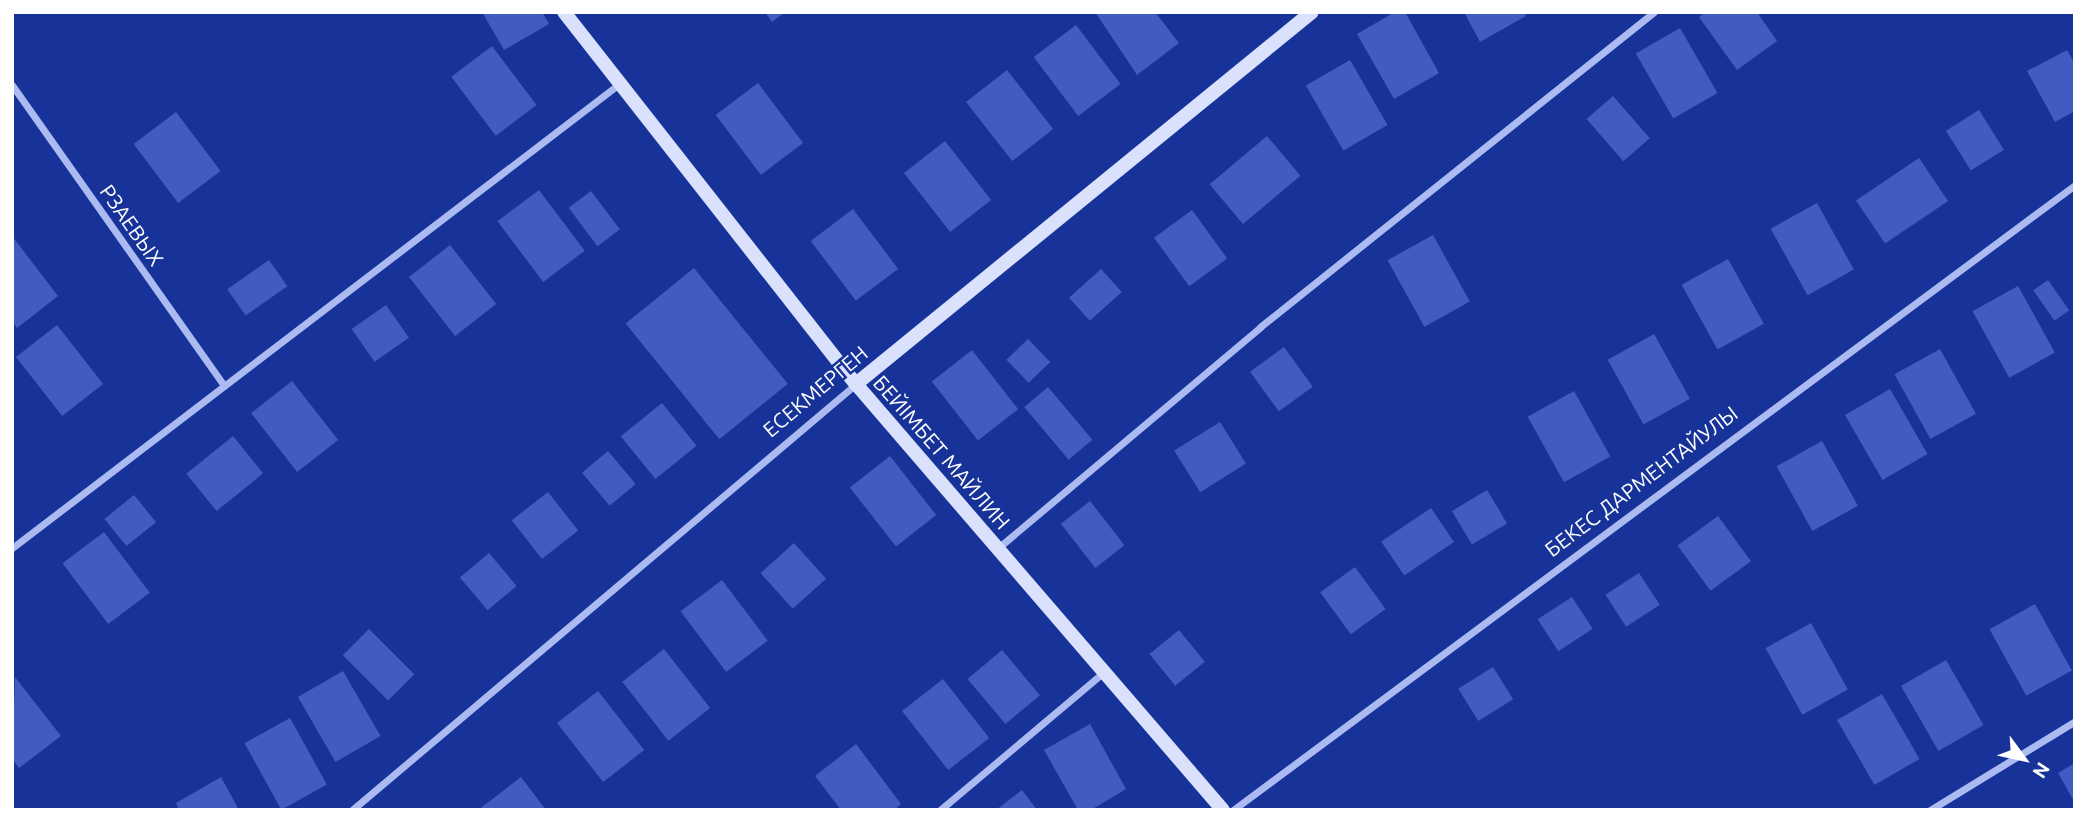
<!DOCTYPE html>
<meta charset="utf-8">
<style>
body{margin:0}
#map{position:relative;width:2087px;height:822px;overflow:hidden;background:#173399;font-family:Ubuntu,sans-serif}
div>[style]{position:absolute}
.building>*{inset:0;background:#405cc0;transform-origin:0 0}
.street>*{height:7px;margin:-3.5px;padding:0 3.5px;transform-origin:3.5px;border-radius:3.5px;background:#abbbf2}
.secondary>*{height:14px;margin:-7px;padding:0 7px;transform-origin:7px;border-radius:7px;background:#dae1fc}
span{translate:-50% -50%;white-space:nowrap;text-align:center;line-height:1.15;-webkit-text-stroke:5px #173399;paint-order:stroke}
.street-label{font-size:21px;color:#fff}
.frame{position:absolute;inset:0;border:14px solid #fff;pointer-events:none}
.north{position:absolute;left:1989px;top:724px;width:70px;height:70px;-webkit-text-stroke:5px #173399;paint-order:stroke;rotate:123deg;font-size:19px;font-weight:700;line-height:28px;text-align:center;color:#fff}
.north::after{content:'';display:block;margin:auto;width:24px;height:32px;background:#fff;clip-path:polygon(50% 0,100% 100%,50% 72%,0 100%)}
</style>
<div id="map">
<div class="building">
<i style="clip-path:polygon(482px 12px,542px 12px,549px 24px,504px 50px)"></i>
<i style="clip-path:polygon(765px 12px,785px 12px,772px 22px)"></i>
<i style="clip-path:polygon(1095px 12px,1155px 12px,1179px 43px,1137px 75px)"></i>
<i style="clip-path:polygon(1395px 12px,1405px 12px,1439px 73px,1394px 99px,1357px 34px)"></i>
<i style="clip-path:polygon(1464px 12px,1524px 12px,1526px 16px,1480px 42px)"></i>
<i style="clip-path:polygon(1706px 12px,1757px 12px,1777px 41px,1737px 70px,1699px 17px)"></i>
<i style="left:1076px;top:25px;width:74px;height:53px;rotate:53deg"></i>
<i style="left:1680px;top:28px;width:75px;height:51px;rotate:60deg"></i>
<i style="left:492px;top:46px;width:74px;height:51px;rotate:53deg"></i>
<i style="clip-path:polygon(2067px 50px,2075px 64px,2075px 111px,2055px 122px,2027px 71px)"></i>
<i style="left:1350px;top:60px;width:75px;height:51px;rotate:60deg"></i>
<i style="left:1007px;top:70px;width:75px;height:52px;rotate:52deg"></i>
<i style="left:758px;top:83px;width:75px;height:53px;rotate:53deg"></i>
<i style="left:1613px;top:96px;width:56px;height:35px;rotate:49deg"></i>
<i style="left:1979px;top:110px;width:47px;height:39px;rotate:58deg"></i>
<i style="left:176px;top:112px;width:74px;height:53px;rotate:53deg"></i>
<i style="left:1267px;top:136px;width:52px;height:75px;rotate:50deg"></i>
<i style="left:945px;top:141px;width:75px;height:52px;rotate:52deg"></i>
<i style="left:1919px;top:158px;width:52px;height:76px;rotate:56deg"></i>
<i style="left:539px;top:190px;width:76px;height:52px;rotate:53deg"></i>
<i style="left:591px;top:191px;width:48px;height:28px;rotate:53deg"></i>
<i style="left:1817px;top:203px;width:76px;height:53px;rotate:61deg"></i>
<i style="left:853px;top:209px;width:75px;height:53px;rotate:53deg"></i>
<i style="left:1192px;top:210px;width:60px;height:47px;rotate:54deg"></i>
<i style="left:1433px;top:235px;width:76px;height:52px;rotate:61deg"></i>
<i style="clip-path:polygon(12px 236px,58px 296px,17px 328px,12px 321px)"></i>
<i style="left:450px;top:245px;width:75px;height:52px;rotate:52deg"></i>
<i style="left:1728px;top:259px;width:74px;height:53px;rotate:61deg"></i>
<i style="left:269px;top:260px;width:32px;height:51px;rotate:55deg"></i>
<i style="left:694px;top:268px;width:149px;height:88px;rotate:51deg"></i>
<i style="left:1101px;top:269px;width:31px;height:43px;rotate:48deg"></i>
<i style="left:2048px;top:280px;width:37px;height:18px;rotate:55deg"></i>
<i style="left:2018px;top:286px;width:76px;height:52px;rotate:61deg"></i>
<i style="left:386px;top:305px;width:40px;height:42px;rotate:55deg"></i>
<i style="left:57px;top:325px;width:75px;height:52px;rotate:52deg"></i>
<i style="left:1654px;top:334px;width:74px;height:53px;rotate:61deg"></i>
<i style="left:1028px;top:339px;width:32px;height:30px;rotate:46deg"></i>
<i style="left:1284px;top:347px;width:49px;height:42px;rotate:54deg"></i>
<i style="left:1940px;top:349px;width:74px;height:52px;rotate:61deg"></i>
<i style="left:972px;top:350px;width:75px;height:51px;rotate:52deg"></i>
<i style="left:292px;top:381px;width:75px;height:52px;rotate:52deg"></i>
<i style="left:1048px;top:387px;width:69px;height:31px;rotate:50deg"></i>
<i style="left:1890px;top:389px;width:75px;height:52px;rotate:60deg"></i>
<i style="left:1574px;top:391px;width:75px;height:53px;rotate:61deg"></i>
<i style="left:662px;top:403px;width:55px;height:53px;rotate:51deg"></i>
<i style="left:1220px;top:422px;width:49px;height:54px;rotate:58deg"></i>
<i style="left:233px;top:436px;width:48px;height:60px;rotate:51deg"></i>
<i style="left:1822px;top:441px;width:74px;height:52px;rotate:61deg"></i>
<i style="left:608px;top:451px;width:43px;height:34px;rotate:50deg"></i>
<i style="left:890px;top:456px;width:75px;height:51px;rotate:52deg"></i>
<i style="left:1487px;top:490px;width:39px;height:41px;rotate:59deg"></i>
<i style="left:548px;top:492px;width:49px;height:46px;rotate:52deg"></i>
<i style="left:134px;top:495px;width:35px;height:38px;rotate:51deg"></i>
<i style="left:1090px;top:501px;width:56px;height:37px;rotate:52deg"></i>
<i style="left:1431px;top:508px;width:41px;height:60px;rotate:56deg"></i>
<i style="left:1718px;top:516px;width:56px;height:50px;rotate:54deg"></i>
<i style="left:104px;top:532px;width:76px;height:52px;rotate:53deg"></i>
<i style="left:794px;top:543px;width:48px;height:45px;rotate:48deg"></i>
<i style="left:489px;top:553px;width:43px;height:38px;rotate:50deg"></i>
<i style="left:1355px;top:567px;width:52px;height:43px;rotate:54deg"></i>
<i style="left:1639px;top:573px;width:38px;height:40px;rotate:57deg"></i>
<i style="left:722px;top:580px;width:76px;height:52px;rotate:53deg"></i>
<i style="left:1572px;top:597px;width:38px;height:41px;rotate:57deg"></i>
<i style="left:2035px;top:604px;width:76px;height:52px;rotate:61deg"></i>
<i style="left:1811px;top:623px;width:76px;height:52px;rotate:61deg"></i>
<i style="left:369px;top:629px;width:64px;height:37px;rotate:45deg"></i>
<i style="left:1179px;top:630px;width:41px;height:38px;rotate:51deg"></i>
<i style="left:664px;top:649px;width:75px;height:53px;rotate:52deg"></i>
<i style="left:1002px;top:650px;width:59px;height:45px;rotate:50deg"></i>
<i style="left:1946px;top:660px;width:75px;height:52px;rotate:60deg"></i>
<i style="left:1493px;top:667px;width:38px;height:41px;rotate:58deg"></i>
<i style="left:343px;top:671px;width:75px;height:52px;rotate:60deg"></i>
<i style="clip-path:polygon(15px 677px,61px 736px,19px 768px,12px 759px)"></i>
<i style="left:943px;top:679px;width:75px;height:52px;rotate:52deg"></i>
<i style="left:598px;top:691px;width:75px;height:52px;rotate:52deg"></i>
<i style="left:1882px;top:694px;width:75px;height:52px;rotate:60deg"></i>
<i style="left:290px;top:718px;width:76px;height:52px;rotate:61deg"></i>
<i style="clip-path:polygon(1090px 724px,1126px 789px,1091px 810px,1078px 810px,1044px 750px)"></i>
<i style="clip-path:polygon(856px 744px,901px 804px,894px 810px,841px 810px,815px 776px)"></i>
<i style="clip-path:polygon(2075px 763px,2075px 803px,2058px 773px)"></i>
<i style="clip-path:polygon(221px 777px,239px 810px,179px 810px,176px 803px)"></i>
<i style="clip-path:polygon(521px 777px,546px 810px,478px 810px)"></i>
<i style="clip-path:polygon(1022px 790px,1037px 810px,996px 810px)"></i>
</div>
<div class="street">
<i style="left:12px;top:85px;width:368px;rotate:54.8deg"></i>
<i style="left:12px;top:548px;width:764px;rotate:-37.39deg"></i>
<i style="left:998px;top:548px;width:343px;rotate:-40.1deg"></i>
<i style="left:1260px;top:327px;width:504px;rotate:-38.64deg"></i>
<i style="left:352px;top:810px;width:660px;rotate:-40.21deg"></i>
<i style="left:940px;top:810px;width:214px;rotate:-40.1deg"></i>
<i style="left:1233px;top:810px;width:1049px;rotate:-36.59deg"></i>
<i style="left:1930px;top:810px;width:170px;rotate:-31.5deg"></i>
</div>
<div class="secondary">
<i style="left:564px;top:12px;width:473px;rotate:51.9deg"></i>
<i style="left:856px;top:384px;width:562px;rotate:49.26deg"></i>
<i style="left:856px;top:384px;width:588px;rotate:-39.21deg"></i>
</div>
<div class="street-label">
<span style="left:132px;top:225px;rotate:55deg">РЗАЕВЫХ</span>
<span style="left:815px;top:391px;rotate:-40deg">EСЕКМЕРГЕН</span>
<span style="left:942px;top:452px;rotate:49deg">БЕЙІМБЕТ МАЙЛИН</span>
<span style="left:1641px;top:481px;rotate:-37deg">БЕКЕС ДАРМЕНТАЙУЛЫ</span>
</div>
<div class="frame"></div>
<div class="north">N</div>
</div>
